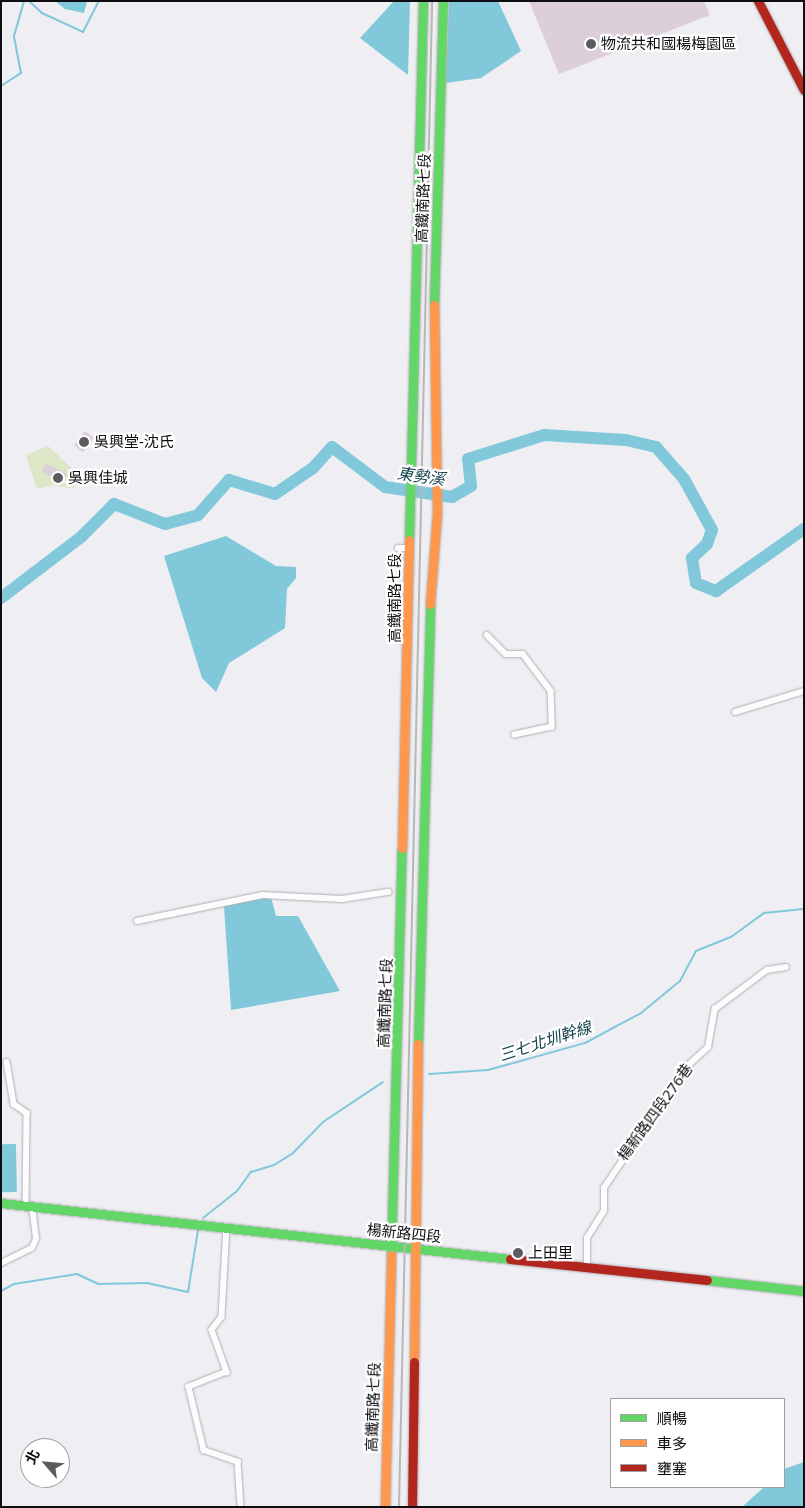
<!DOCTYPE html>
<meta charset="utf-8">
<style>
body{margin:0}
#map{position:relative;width:805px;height:1508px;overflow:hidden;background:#eeeef3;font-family:"Noto Sans","Noto Sans TC",sans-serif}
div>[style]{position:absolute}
.green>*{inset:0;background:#dbe7c6}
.water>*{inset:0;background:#81c8da;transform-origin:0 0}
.stream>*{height:2px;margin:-1px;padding:0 1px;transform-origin:1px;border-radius:1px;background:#81c8da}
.river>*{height:12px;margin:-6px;padding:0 6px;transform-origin:6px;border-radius:6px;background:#81c8da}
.building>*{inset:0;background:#dccfda;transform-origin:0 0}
.roads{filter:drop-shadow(0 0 1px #afafb3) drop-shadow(0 0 1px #afafb3)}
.street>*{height:5.5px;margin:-2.75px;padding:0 2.75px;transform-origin:2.75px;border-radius:2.75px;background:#fcfcfd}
.fast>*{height:9px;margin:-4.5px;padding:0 4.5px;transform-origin:4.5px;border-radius:4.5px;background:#63d668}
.slow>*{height:9px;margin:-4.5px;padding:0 4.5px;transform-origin:4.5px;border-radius:4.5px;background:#ff974d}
.jam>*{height:9px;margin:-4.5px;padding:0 4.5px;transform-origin:4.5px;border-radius:4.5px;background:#b3261e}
.rail>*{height:2px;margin:-1px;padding:0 1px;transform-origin:1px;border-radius:1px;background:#b7b7b8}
.dots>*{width:14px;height:14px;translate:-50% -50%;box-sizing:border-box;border:2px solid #fff;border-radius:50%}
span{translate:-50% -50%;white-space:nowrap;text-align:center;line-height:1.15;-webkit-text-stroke:4.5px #fff;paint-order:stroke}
.poi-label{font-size:15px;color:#0e0d11}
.left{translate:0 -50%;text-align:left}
.street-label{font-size:15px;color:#0e0d11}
.water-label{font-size:16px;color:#16444e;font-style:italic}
.frame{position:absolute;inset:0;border:2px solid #0e0d11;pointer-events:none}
.legend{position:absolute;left:610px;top:1398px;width:175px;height:90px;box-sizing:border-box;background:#fff;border:1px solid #9f9ea0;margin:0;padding:6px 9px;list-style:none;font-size:15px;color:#0e0d11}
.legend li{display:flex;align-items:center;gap:10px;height:25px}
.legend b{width:25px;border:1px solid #9f9ea0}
.north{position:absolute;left:20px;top:1438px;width:50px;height:50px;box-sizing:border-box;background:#fff;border:1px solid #9f9ea0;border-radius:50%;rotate:297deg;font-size:14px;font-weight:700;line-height:20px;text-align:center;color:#0e0d11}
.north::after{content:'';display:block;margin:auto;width:18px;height:22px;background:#5c5c60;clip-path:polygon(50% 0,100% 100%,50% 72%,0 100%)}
</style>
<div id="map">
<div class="green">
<i style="clip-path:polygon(48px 446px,82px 478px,73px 489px,54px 485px,37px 489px,26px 455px)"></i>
</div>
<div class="water">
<i style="clip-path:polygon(55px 1px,87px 1px,84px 13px,65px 9px)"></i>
<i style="clip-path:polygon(394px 1px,410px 1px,408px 75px,360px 38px)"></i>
<i style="clip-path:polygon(449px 1px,498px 1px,521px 51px,481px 78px,446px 83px)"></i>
<i style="clip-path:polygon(226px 536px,276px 566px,296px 567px,296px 578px,287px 589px,285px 628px,229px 663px,216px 692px,202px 678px,164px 556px)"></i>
<i style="clip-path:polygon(271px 897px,276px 916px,298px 916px,340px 991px,231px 1010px,224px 906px)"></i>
<i style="left:16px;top:1144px;width:48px;height:15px;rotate:89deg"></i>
<i style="clip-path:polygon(804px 1462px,804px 1507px,742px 1507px,764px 1487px,784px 1487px,784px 1469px)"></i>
</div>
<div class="stream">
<i style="left:29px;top:1px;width:18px;rotate:43deg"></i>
<i style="left:42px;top:13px;width:45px;rotate:24.9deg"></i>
<i style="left:83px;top:32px;width:35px;rotate:-63deg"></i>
<i style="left:1px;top:86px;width:24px;rotate:-33deg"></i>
<i style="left:21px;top:73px;width:38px;rotate:-101deg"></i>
<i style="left:14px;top:36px;width:36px;rotate:-74deg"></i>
<i style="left:429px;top:1074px;width:59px;rotate:-3.9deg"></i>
<i style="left:488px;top:1070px;width:101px;rotate:-15.6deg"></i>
<i style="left:585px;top:1043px;width:64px;rotate:-28.2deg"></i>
<i style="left:641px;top:1013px;width:50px;rotate:-39.4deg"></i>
<i style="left:680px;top:981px;width:34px;rotate:-62deg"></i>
<i style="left:696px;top:951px;width:38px;rotate:-22deg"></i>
<i style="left:731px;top:937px;width:41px;rotate:-36deg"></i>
<i style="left:764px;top:913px;width:40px;rotate:-5.7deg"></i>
<i style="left:203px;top:1218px;width:43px;rotate:-38.5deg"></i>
<i style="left:237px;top:1191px;width:24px;rotate:-54deg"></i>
<i style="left:251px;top:1172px;width:24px;rotate:-17deg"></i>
<i style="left:274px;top:1165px;width:22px;rotate:-32deg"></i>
<i style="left:293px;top:1153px;width:43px;rotate:-45.9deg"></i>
<i style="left:323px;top:1122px;width:72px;rotate:-33.7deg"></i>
<i style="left:1px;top:1291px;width:15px;rotate:-28deg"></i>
<i style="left:14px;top:1284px;width:64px;rotate:-9deg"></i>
<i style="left:77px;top:1274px;width:23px;rotate:25deg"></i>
<i style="left:98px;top:1284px;width:49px;rotate:-1.2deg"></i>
<i style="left:147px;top:1283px;width:42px;rotate:12.4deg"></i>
<i style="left:188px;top:1292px;width:63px;rotate:-80.8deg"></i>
</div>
<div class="river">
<i style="left:1px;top:598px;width:101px;rotate:-37.3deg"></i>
<i style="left:81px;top:537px;width:47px;rotate:-45deg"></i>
<i style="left:114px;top:504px;width:55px;rotate:21.4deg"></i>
<i style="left:165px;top:524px;width:34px;rotate:-15deg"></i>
<i style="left:198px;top:515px;width:47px;rotate:-48.5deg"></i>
<i style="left:229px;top:480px;width:48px;rotate:16.9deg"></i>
<i style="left:275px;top:494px;width:46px;rotate:-34.4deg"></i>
<i style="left:313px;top:468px;width:28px;rotate:-48deg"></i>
<i style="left:332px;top:447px;width:66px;rotate:37deg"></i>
<i style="left:385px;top:487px;width:68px;rotate:8.5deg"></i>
<i style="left:452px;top:497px;width:22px;rotate:-30deg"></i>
<i style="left:471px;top:486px;width:27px;rotate:-96deg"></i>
<i style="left:468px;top:459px;width:80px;rotate:-17.5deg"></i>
<i style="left:544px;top:435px;width:82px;rotate:3.5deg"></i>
<i style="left:626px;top:440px;width:31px;rotate:13deg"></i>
<i style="left:656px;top:447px;width:43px;rotate:48.8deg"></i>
<i style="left:684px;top:479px;width:58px;rotate:61.2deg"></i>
<i style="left:712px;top:530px;width:15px;rotate:110deg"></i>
<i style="left:707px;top:544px;width:21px;rotate:137deg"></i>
<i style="left:692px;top:558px;width:25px;rotate:81deg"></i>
<i style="left:696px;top:583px;width:22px;rotate:22deg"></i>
<i style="left:716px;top:591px;width:108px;rotate:-35.2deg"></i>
</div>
<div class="building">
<i style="clip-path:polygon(529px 1px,704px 1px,710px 15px,559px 74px)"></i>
<i style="left:85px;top:431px;width:11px;height:18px;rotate:38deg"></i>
<i style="left:45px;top:464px;width:23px;height:9px;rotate:23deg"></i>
</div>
<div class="roads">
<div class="street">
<i style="left:398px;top:548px;width:10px"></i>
<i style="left:487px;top:635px;width:27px;rotate:45deg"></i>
<i style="left:506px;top:654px;width:17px"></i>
<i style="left:523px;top:654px;width:46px;rotate:52.9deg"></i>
<i style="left:551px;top:691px;width:36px;rotate:88deg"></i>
<i style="left:552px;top:727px;width:38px;rotate:168deg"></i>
<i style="left:735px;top:712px;width:72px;rotate:-16.9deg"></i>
<i style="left:137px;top:921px;width:129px;rotate:-11.7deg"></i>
<i style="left:263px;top:895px;width:79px;rotate:2.9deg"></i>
<i style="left:342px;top:899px;width:47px;rotate:-8.7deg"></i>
<i style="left:7px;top:1062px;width:43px;rotate:80.5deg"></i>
<i style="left:14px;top:1104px;width:16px;rotate:35deg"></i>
<i style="left:27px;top:1113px;width:93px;rotate:90.6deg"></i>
<i style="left:227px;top:1227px;width:90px;rotate:93.2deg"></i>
<i style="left:222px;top:1317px;width:16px;rotate:128deg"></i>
<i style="left:212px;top:1330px;width:45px;rotate:70.3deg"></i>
<i style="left:227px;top:1372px;width:41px;rotate:158.5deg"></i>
<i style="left:189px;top:1387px;width:65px;rotate:76.6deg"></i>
<i style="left:204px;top:1450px;width:36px;rotate:19deg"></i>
<i style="left:238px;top:1462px;width:45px;rotate:86.2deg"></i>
<i style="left:1px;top:1263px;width:34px;rotate:-26deg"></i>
<i style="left:32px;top:1248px;width:10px;rotate:-66deg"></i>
<i style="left:36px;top:1239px;width:33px;rotate:-97deg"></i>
<i style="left:587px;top:1267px;width:29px;rotate:-90deg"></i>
<i style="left:587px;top:1238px;width:32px;rotate:-58deg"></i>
<i style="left:604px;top:1211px;width:23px;rotate:-90deg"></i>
<i style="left:604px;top:1188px;width:145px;rotate:-56deg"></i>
<i style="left:685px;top:1068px;width:31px;rotate:-42deg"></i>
<i style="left:708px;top:1047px;width:39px;rotate:-80deg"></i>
<i style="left:715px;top:1009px;width:65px;rotate:-36.9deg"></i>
<i style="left:767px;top:970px;width:19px;rotate:-9deg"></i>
</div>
<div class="fast">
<i style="left:434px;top:305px;width:304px;rotate:-88.3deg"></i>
<i style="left:409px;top:540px;width:539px;rotate:-88.51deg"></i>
<i style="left:418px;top:1044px;width:440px;rotate:-88.4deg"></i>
<i style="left:1px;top:1203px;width:512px;rotate:6.28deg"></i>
<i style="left:391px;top:1255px;width:407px;rotate:-88.5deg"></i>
<i style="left:707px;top:1280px;width:98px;rotate:6.5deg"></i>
</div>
<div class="slow">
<i style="left:430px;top:604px;width:92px;rotate:-85.6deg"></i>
<i style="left:437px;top:512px;width:207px;rotate:-90.8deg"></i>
<i style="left:402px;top:848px;width:308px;rotate:-88.7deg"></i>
<i style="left:414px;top:1362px;width:318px;rotate:-89.3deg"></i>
<i style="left:385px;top:1507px;width:252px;rotate:-88.6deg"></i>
</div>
<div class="jam">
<i style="left:758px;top:1px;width:100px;rotate:62.7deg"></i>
<i style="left:510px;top:1259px;width:198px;rotate:6.1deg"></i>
<i style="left:412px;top:1507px;width:145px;rotate:-89.2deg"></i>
</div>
</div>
<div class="rail">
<i style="left:399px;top:1507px;width:1506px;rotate:-88.74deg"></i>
</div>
<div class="dots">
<i style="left:591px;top:44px;background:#5c5c60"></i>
<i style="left:84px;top:442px;background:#5c5c60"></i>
<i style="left:58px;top:478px;background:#5c5c60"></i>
<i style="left:518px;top:1253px;background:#5c5c60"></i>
</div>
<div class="poi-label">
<span class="left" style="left:601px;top:44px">物流共和國楊梅園區</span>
<span class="left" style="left:94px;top:442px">吳興堂-沈氏</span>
<span class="left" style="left:68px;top:478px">吳興佳城</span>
<span class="left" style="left:528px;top:1253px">上田里</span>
</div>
<div class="street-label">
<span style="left:423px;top:198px;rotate:-88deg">高鐵南路七段</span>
<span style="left:395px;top:598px;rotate:-90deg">高鐵南路七段</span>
<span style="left:385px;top:1003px;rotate:-88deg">高鐵南路七段</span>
<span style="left:655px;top:1112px;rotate:-54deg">楊新路四段276巷</span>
<span style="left:404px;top:1233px;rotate:6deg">楊新路四段</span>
<span style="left:373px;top:1407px;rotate:-88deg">高鐵南路七段</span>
</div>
<div class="water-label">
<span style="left:421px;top:476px;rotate:8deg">東勢溪</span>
<span style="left:545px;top:1041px;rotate:-18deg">三七北圳幹線</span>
</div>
<div class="frame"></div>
<ul class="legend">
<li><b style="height:6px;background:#63d668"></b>順暢</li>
<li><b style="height:6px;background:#ff974d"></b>車多</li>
<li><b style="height:6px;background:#b3261e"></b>壅塞</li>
</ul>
<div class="north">北</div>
</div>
